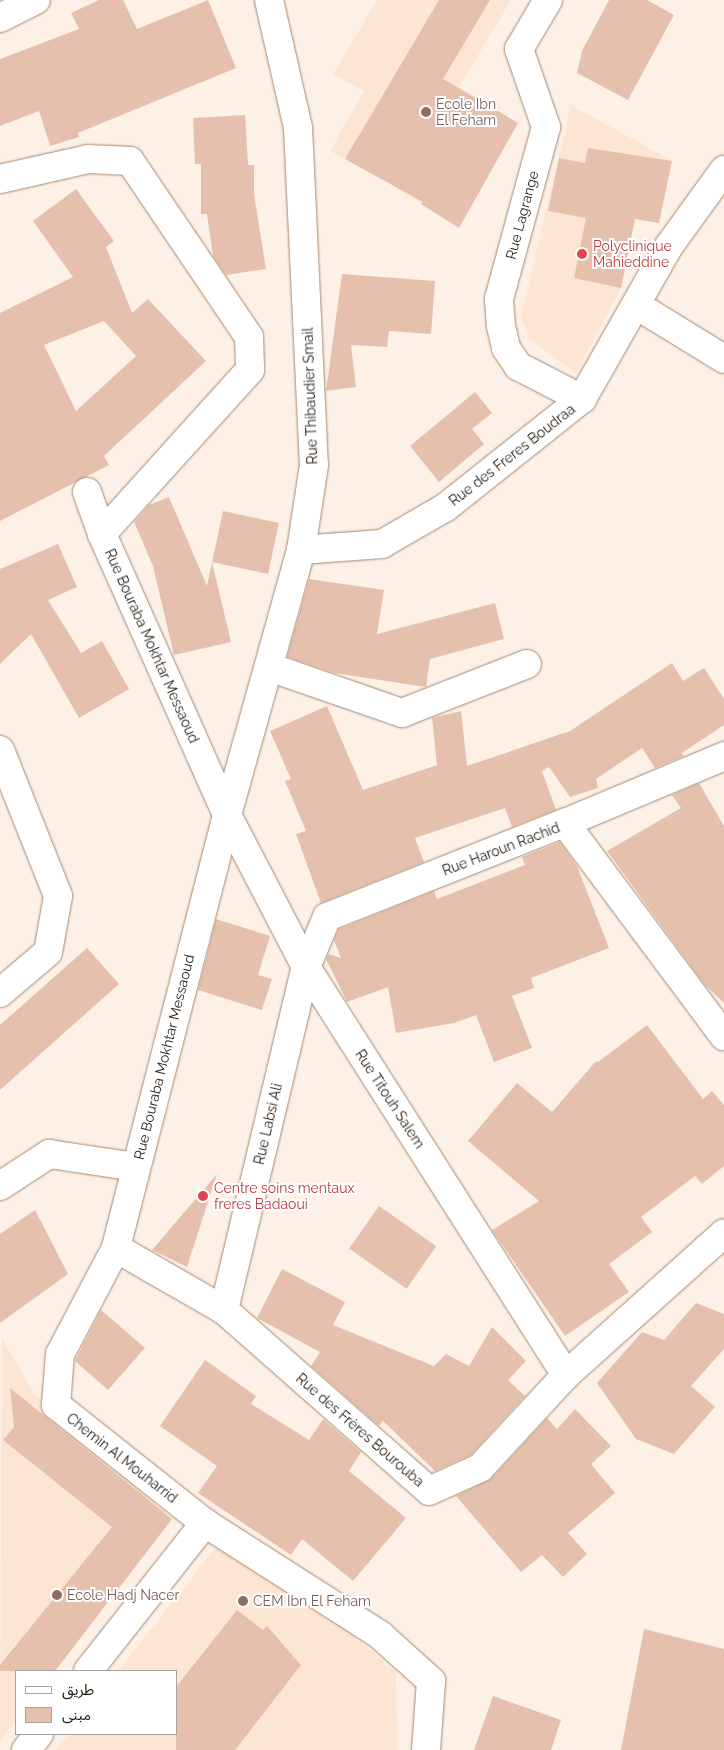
<!DOCTYPE html>
<meta charset="utf-8">
<style>
body{margin:0}
#map{position:relative;width:724px;height:1750px;overflow:hidden;background:#fdf0e6;font-family:Raleway,"Noto Sans Arabic",sans-serif}
div>[style]{position:absolute}
.built>*{inset:0;background:#fde5d3}
.building>*{inset:0;background:#e5c1ad;transform-origin:0 0}
.roads{filter:drop-shadow(0 0 1px #a68970) drop-shadow(0 0 1px #a68970)}
.street>*{height:28px;margin:-14px;padding:0 14px;transform-origin:14px;border-radius:14px;background:#fff}
.dots>*{width:14px;height:14px;translate:-50% -50%;box-sizing:border-box;border:2px solid #fff;border-radius:50%}
span{translate:-50% -50%;white-space:nowrap;text-align:center;line-height:1.15;-webkit-text-stroke:4px #fff;paint-order:stroke}
.education-label{font-size:14px;color:#785e54}
.left{translate:0 -50%;text-align:left}
.street-label{font-size:14px;color:#24190f}
.health-label{font-size:14px;color:#be3a42}
.legend{position:absolute;left:15px;top:1670px;width:162px;height:65px;box-sizing:border-box;background:#fff;border:1px solid #a7a39f;margin:0;padding:6px 9px;list-style:none;font-size:15px;color:#24190f}
.legend li{display:flex;align-items:center;gap:10px;height:25px}
.legend b{width:25px;border:1px solid #a7a39f}
</style>
<div id="map">
<div class="built">
<i style="clip-path:polygon(377px 0,511px 0,459px 87px,518px 123px,459px 228px,384px 180px,330px 151px,364px 91px,333px 74px)"></i>
<i style="clip-path:polygon(571px 105px,672px 161px,659px 223px,635px 219px,621px 288px,576px 373px,529px 339px,521px 317px)"></i>
<i style="clip-path:polygon(2px 1338px,34px 1394px,172px 1519px,55px 1671px,16px 1671px,16px 1721px,0 1742px)"></i>
<i style="clip-path:polygon(229px 1531px,396px 1672px,397px 1750px,56px 1750px,69px 1734px,176px 1734px,176px 1671px,118px 1671px)"></i>
</div>
<div class="building">
<i style="clip-path:polygon(99px 0,123px 0,137px 29px,208px 0,236px 68px,78px 133px,79px 137px,50px 146px,39px 111px,0 126px,0 59px,79px 29px,71px 13px)"></i>
<i style="clip-path:polygon(439px 0,490px 0,443px 79px,518px 123px,459px 228px,421px 204px,423px 202px,345px 159px)"></i>
<i style="clip-path:polygon(609px 0,647px 0,674px 15px,628px 100px,577px 73px,582px 51px)"></i>
<i style="clip-path:polygon(245px 115px,248px 165px,254px 165px,254px 194px,266px 269px,226px 275px,213px 256px,207px 214px,201px 214px,201px 164px,195px 164px,193px 118px)"></i>
<i style="clip-path:polygon(588px 148px,672px 161px,659px 223px,635px 219px,621px 288px,574px 278px,586px 218px,548px 211px,559px 158px,585px 163px)"></i>
<i style="clip-path:polygon(evenodd,76px 189px,114px 241px,106px 247px,132px 313px,148px 299px,206px 361px,104px 456px,109px 465px,0 521px,0 313px,73px 277px,33px 221px,76px 189px,104px 321px,136px 356px,76px 411px,44px 345px,104px 321px)"></i>
<i style="clip-path:polygon(342px 274px,435px 281px,431px 334px,389px 331px,387px 347px,351px 345px,356px 387px,326px 391px)"></i>
<i style="clip-path:polygon(475px 392px,492px 413px,472px 429px,484px 444px,439px 482px,410px 446px)"></i>
<i style="clip-path:polygon(169px 497px,207px 586px,223px 511px,279px 523px,268px 574px,212px 562px,231px 642px,174px 655px,153px 566px,134px 522px,149px 505px)"></i>
<i style="clip-path:polygon(58px 544px,77px 587px,48px 600px,81px 653px,102px 641px,129px 689px,79px 718px,31px 634px,0 664px,0 569px)"></i>
<i style="clip-path:polygon(309px 579px,384px 590px,377px 634px,495px 603px,504px 639px,430px 659px,426px 687px,334px 673px,287px 657px)"></i>
<i style="clip-path:polygon(672px 663px,683px 681px,704px 668px,724px 699px,724px 725px,682px 753px,684px 756px,655px 768px,642px 748px,596px 779px,598px 788px,570px 797px,549px 767px,542px 771px,556px 810px,512px 827px,505px 808px,415px 838px,424px 862px,321px 903px,296px 834px,306px 831px,285px 781px,291px 779px,270px 731px,327px 706px,363px 790px,437px 765px,432px 718px,461px 711px,467px 766px,570px 731px)"></i>
<i style="clip-path:polygon(699px 783px,724px 826px,724px 1003px,704px 984px,607px 851px,681px 808px,672px 795px)"></i>
<i style="clip-path:polygon(560px 842px,577px 866px,609px 948px,531px 978px,534px 988px,512px 996px,532px 1048px,494px 1062px,476px 1015px,454px 1023px,396px 1033px,388px 987px,347px 1002px,326px 959px,328px 954px,341px 958px,334px 940px,339px 929px,434px 891px,437px 899px,525px 865px,522px 857px)"></i>
<i style="clip-path:polygon(216px 919px,270px 936px,258px 975px,272px 979px,262px 1010px,198px 990px)"></i>
<i style="clip-path:polygon(87px 948px,119px 984px,0 1090px,0 1025px)"></i>
<i style="clip-path:polygon(647px 1025px,703px 1099px,712px 1091px,724px 1105px,724px 1166px,702px 1184px,695px 1176px,641px 1217px,652px 1232px,609px 1264px,629px 1292px,565px 1336px,492px 1230px,539px 1201px,468px 1141px,517px 1083px,552px 1112px,596px 1061px,598px 1062px)"></i>
<i style="clip-path:polygon(217px 1174px,187px 1267px,152px 1250px)"></i>
<i style="left:379px;top:1206px;width:70px;height:52px;rotate:35deg"></i>
<i style="clip-path:polygon(35px 1210px,68px 1274px,0 1323px,0 1234px)"></i>
<i style="clip-path:polygon(282px 1269px,345px 1302px,333px 1325px,434px 1366px,446px 1354px,469px 1366px,492px 1327px,526px 1361px,508px 1380px,525px 1396px,471px 1455px,435px 1471px,383px 1421px,379px 1426px,311px 1366px,320px 1352px,257px 1318px)"></i>
<i style="clip-path:polygon(696px 1303px,724px 1314px,724px 1349px,691px 1386px,715px 1407px,674px 1454px,636px 1439px,597px 1383px,642px 1332px,664px 1340px)"></i>
<i style="clip-path:polygon(101px 1310px,145px 1348px,108px 1390px,75px 1361px)"></i>
<i style="clip-path:polygon(205px 1360px,256px 1396px,251px 1404px,309px 1440px,323px 1419px,361px 1452px,349px 1471px,406px 1518px,353px 1581px,302px 1539px,291px 1555px,198px 1493px,217px 1466px,160px 1426px)"></i>
<i style="clip-path:polygon(10px 1388px,172px 1519px,55px 1671px,0 1671px,0 1665px,112px 1527px,3px 1440px,14px 1427px)"></i>
<i style="clip-path:polygon(575px 1409px,611px 1446px,591px 1464px,615px 1493px,568px 1533px,587px 1554px,563px 1577px,542px 1555px,521px 1572px,456px 1496px,491px 1479px,547px 1418px,557px 1429px)"></i>
<i style="clip-path:polygon(237px 1610px,263px 1630px,267px 1626px,301px 1665px,235px 1750px,176px 1750px,176px 1687px)"></i>
<i style="clip-path:polygon(644px 1629px,724px 1649px,724px 1750px,621px 1750px)"></i>
<i style="clip-path:polygon(493px 1696px,561px 1720px,551px 1750px,474px 1750px)"></i>
</div>
<div class="roads">
<div class="street">
<i style="left:269px;top:0;width:131px;rotate:77.2deg"></i>
<i style="left:298px;top:128px;width:337px;rotate:87.3deg"></i>
<i style="left:314px;top:465px;width:86px;rotate:98.7deg"></i>
<i style="left:301px;top:550px;width:275px;rotate:105.6deg"></i>
<i style="left:227px;top:815px;width:171px;rotate:62.5deg"></i>
<i style="left:306px;top:967px;width:484px;rotate:57.5deg"></i>
<i style="left:548px;top:0;width:57px;rotate:120.6deg"></i>
<i style="left:519px;top:49px;width:83px;rotate:70.9deg"></i>
<i style="left:546px;top:127px;width:178px;rotate:105.3deg"></i>
<i style="left:499px;top:299px;width:27px;rotate:86deg"></i>
<i style="left:501px;top:326px;width:23px;rotate:77deg"></i>
<i style="left:506px;top:348px;width:22px;rotate:56deg"></i>
<i style="left:518px;top:366px;width:72px;rotate:27.3deg"></i>
<i style="left:0;top:18px;width:40px;rotate:-26.6deg"></i>
<i style="left:0;top:179px;width:90px;rotate:-12.8deg"></i>
<i style="left:88px;top:159px;width:42px;rotate:2.7deg"></i>
<i style="left:130px;top:161px;width:212px;rotate:55.9deg"></i>
<i style="left:249px;top:337px;width:33px;rotate:88deg"></i>
<i style="left:250px;top:370px;width:221px;rotate:132.1deg"></i>
<i style="left:102px;top:534px;width:308px;rotate:66deg"></i>
<i style="left:227px;top:815px;width:447px;rotate:104.4deg"></i>
<i style="left:116px;top:1248px;width:120px;rotate:117.8deg"></i>
<i style="left:60px;top:1354px;width:51px;rotate:94.5deg"></i>
<i style="left:56px;top:1405px;width:190px;rotate:38.4deg"></i>
<i style="left:205px;top:1523px;width:208px;rotate:32.6deg"></i>
<i style="left:380px;top:1635px;width:69px;rotate:42deg"></i>
<i style="left:431px;top:1681px;width:69px;rotate:94.1deg"></i>
<i style="left:636px;top:305px;width:103px;rotate:31.5deg"></i>
<i style="left:87px;top:492px;width:45px;rotate:70.3deg"></i>
<i style="left:301px;top:550px;width:81px;rotate:-4.2deg"></i>
<i style="left:382px;top:544px;width:74px;rotate:-30deg"></i>
<i style="left:446px;top:507px;width:174px;rotate:-38.5deg"></i>
<i style="left:582px;top:399px;width:176px;rotate:-60.4deg"></i>
<i style="left:669px;top:246px;width:94px;rotate:-54.1deg"></i>
<i style="left:269px;top:667px;width:141px;rotate:19.1deg"></i>
<i style="left:402px;top:713px;width:134px;rotate:-21.4deg"></i>
<i style="left:0;top:750px;width:157px;rotate:68.3deg"></i>
<i style="left:58px;top:896px;width:57px;rotate:100.1deg"></i>
<i style="left:48px;top:952px;width:63px;rotate:139.5deg"></i>
<i style="left:565px;top:823px;width:266px;rotate:53.3deg"></i>
<i style="left:0;top:1186px;width:59px;rotate:-33.1deg"></i>
<i style="left:49px;top:1154px;width:88px;rotate:8.5deg"></i>
<i style="left:116px;top:1248px;width:125px;rotate:29.9deg"></i>
<i style="left:224px;top:1310px;width:273px;rotate:41.4deg"></i>
<i style="left:429px;top:1491px;width:56px;rotate:-24.3deg"></i>
<i style="left:480px;top:1468px;width:127px;rotate:-47.2deg"></i>
<i style="left:566px;top:1375px;width:212px;rotate:-41.9deg"></i>
<i style="left:224px;top:1310px;width:353px;rotate:-76.6deg"></i>
<i style="left:306px;top:967px;width:54px;rotate:-67.2deg"></i>
<i style="left:327px;top:917px;width:256px;rotate:-21.6deg"></i>
<i style="left:565px;top:823px;width:173px;rotate:-22.8deg"></i>
<i style="left:88px;top:1671px;width:189px;rotate:-51.7deg"></i>
<i style="left:26px;top:1750px;width:21px;rotate:-51deg"></i>
</div>
</div>
<div class="dots">
<i style="left:426px;top:112px;background:#8d6e63"></i>
<i style="left:582px;top:254px;background:#e0444e"></i>
<i style="left:203px;top:1196px;background:#e0444e"></i>
<i style="left:57px;top:1595px;background:#8d6e63"></i>
<i style="left:243px;top:1601px;background:#8d6e63"></i>
</div>
<div class="education-label">
<span class="left" style="left:436px;top:112px">Ecole Ibn<br>El Feham</span>
<span class="left" style="left:67px;top:1595px">Ecole Hadj Nacer</span>
<span class="left" style="left:253px;top:1601px">CEM Ibn El Feham</span>
</div>
<div class="street-label">
<span style="left:522px;top:215px;rotate:-75deg">Rue Lagrange</span>
<span style="left:310px;top:396px;rotate:-92deg">Rue Thibaudier Smail</span>
<span style="left:512px;top:455px;rotate:-38deg">Rue des Freres Boudraa</span>
<span style="left:152px;top:646px;rotate:66deg">Rue Bouraba Mokhtar Messaoud</span>
<span style="left:501px;top:849px;rotate:-21deg">Rue Haroun Rachid</span>
<span style="left:164px;top:1057px;rotate:-76deg">Rue Bouraba Mokhtar Messaoud</span>
<span style="left:390px;top:1099px;rotate:57deg">Rue Titouh Salem</span>
<span style="left:268px;top:1124px;rotate:-77deg">Rue Labsi Ali</span>
<span style="left:360px;top:1430px;rotate:41deg">Rue des Frères Bourouba</span>
<span style="left:122px;top:1458px;rotate:38deg">Chemin Al Mouharrid</span>
</div>
<div class="health-label">
<span class="left" style="left:593px;top:254px">Polyclinique<br>Mahieddine</span>
<span class="left" style="left:214px;top:1196px">Centre soins mentaux<br>freres Badaoui</span>
</div>
<ul class="legend">
<li><b style="height:6px;background:#fff"></b>طريق</li>
<li><b style="height:14px;background:#e5c1ad"></b>مبنى</li>
</ul>
</div>
